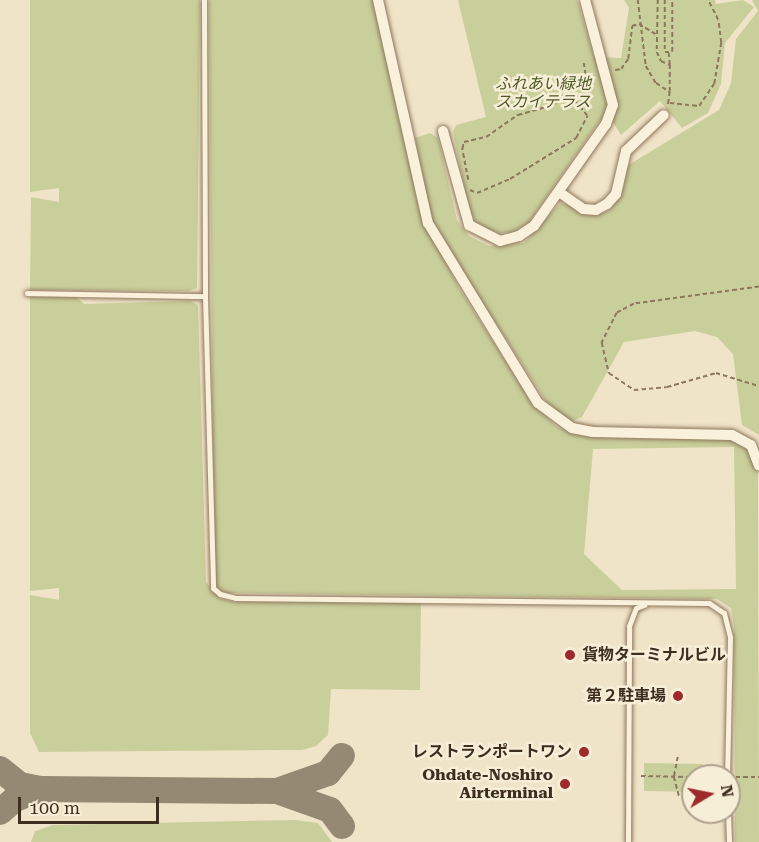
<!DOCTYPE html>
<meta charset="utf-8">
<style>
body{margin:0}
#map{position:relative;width:759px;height:842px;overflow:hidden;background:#f0e4c8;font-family:"Roboto Serif","Noto Sans JP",serif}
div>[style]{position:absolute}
.green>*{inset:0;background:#c9cf9b}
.taxiway>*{height:26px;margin:-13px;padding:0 13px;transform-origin:13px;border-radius:13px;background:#968974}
.path>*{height:1.5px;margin-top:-0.75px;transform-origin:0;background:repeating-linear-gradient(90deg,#8d765c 0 4.5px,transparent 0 7.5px)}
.roads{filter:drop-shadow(0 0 2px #8d765c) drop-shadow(0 0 2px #8d765c)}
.lane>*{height:5px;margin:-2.5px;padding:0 2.5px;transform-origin:2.5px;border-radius:2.5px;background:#faf1dc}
.street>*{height:10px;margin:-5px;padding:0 5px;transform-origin:5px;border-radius:5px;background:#faf1dc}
.dots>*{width:16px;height:16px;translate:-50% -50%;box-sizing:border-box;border:3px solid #f7eed8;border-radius:50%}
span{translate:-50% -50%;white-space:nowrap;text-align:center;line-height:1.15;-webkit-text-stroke:5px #f7eed8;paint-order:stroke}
.park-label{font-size:16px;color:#4d5a26;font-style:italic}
.poi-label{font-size:16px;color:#3d2e20;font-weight:700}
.left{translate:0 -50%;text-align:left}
.right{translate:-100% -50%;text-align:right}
.north{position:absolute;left:681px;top:764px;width:60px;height:60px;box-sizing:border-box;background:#f7eed8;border:2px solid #ada18e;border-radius:50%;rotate:80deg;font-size:16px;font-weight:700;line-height:24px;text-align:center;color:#3d2e20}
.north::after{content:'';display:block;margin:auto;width:21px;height:27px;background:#9e2a2b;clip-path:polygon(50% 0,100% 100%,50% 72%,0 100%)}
.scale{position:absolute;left:18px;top:797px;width:141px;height:27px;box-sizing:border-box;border:3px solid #3d2e20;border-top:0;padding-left:8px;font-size:18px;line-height:21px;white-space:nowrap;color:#3d2e20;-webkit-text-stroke:4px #f7eed8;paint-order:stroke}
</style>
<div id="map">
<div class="green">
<i style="clip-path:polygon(30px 0,200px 0,197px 288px,189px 291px,30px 290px,31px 197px,59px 202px,59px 188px,30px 192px)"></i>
<i style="clip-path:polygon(evenodd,209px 0,375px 0,423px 218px,459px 288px,530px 400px,556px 426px,573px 433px,729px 439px,751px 452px,758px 475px,759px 842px,735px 842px,734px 627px,731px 608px,717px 599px,226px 593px,218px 588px,214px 581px,209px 0,734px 447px,736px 589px,622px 590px,584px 554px,593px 449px,734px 447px)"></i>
<i style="clip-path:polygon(458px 0,577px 0,594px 57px,621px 58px,629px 8px,624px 0,715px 0,716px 4px,743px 0,754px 7px,725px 43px,721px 84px,708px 113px,682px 128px,660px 101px,621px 135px,613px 122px,600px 120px,529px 222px,513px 232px,498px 233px,480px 228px,469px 210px,453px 132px,456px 125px,486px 117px)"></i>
<i style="clip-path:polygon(752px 0,759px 0,759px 435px,742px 425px,733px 354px,717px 337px,695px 331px,624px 342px,582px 417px,569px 422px,553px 412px,431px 222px,415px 138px,430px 133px,438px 138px,457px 220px,469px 236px,489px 246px,524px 243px,561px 203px,597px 214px,610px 210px,624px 187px,625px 167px,719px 110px,731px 83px,736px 39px,758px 11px)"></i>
<i style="clip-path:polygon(30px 297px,76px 297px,84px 304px,190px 301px,198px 305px,206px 582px,221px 599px,234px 602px,421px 603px,420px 690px,331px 689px,328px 735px,316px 746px,302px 750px,39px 752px,30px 733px,30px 595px,59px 600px,59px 588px,30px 591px)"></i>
<i style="clip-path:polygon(644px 763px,703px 764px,703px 776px,693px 776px,693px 792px,644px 791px)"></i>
<i style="clip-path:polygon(295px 820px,318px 823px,332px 842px,31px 842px,35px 831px,53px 825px)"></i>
</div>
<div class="taxiway">
<i style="left:0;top:769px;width:26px;rotate:39deg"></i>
<i style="left:20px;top:785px;width:21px;rotate:11deg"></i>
<i style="left:41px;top:789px;width:236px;rotate:0.5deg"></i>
<i style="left:277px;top:791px;width:56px;rotate:19.7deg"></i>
<i style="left:330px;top:810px;width:20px;rotate:53deg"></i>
<i style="left:277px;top:791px;width:54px;rotate:-19.4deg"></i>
<i style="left:328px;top:773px;width:22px;rotate:-51deg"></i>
<i style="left:0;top:812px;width:20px;rotate:-41deg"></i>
<i style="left:15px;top:799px;width:28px;rotate:-21deg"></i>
</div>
<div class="path">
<i style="left:638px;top:0;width:66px;rotate:83.1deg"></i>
<i style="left:646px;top:66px;width:20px;rotate:60deg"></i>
<i style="left:656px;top:83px;width:17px;rotate:33deg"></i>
<i style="left:670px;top:92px;width:14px;rotate:98deg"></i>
<i style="left:658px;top:0;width:52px;rotate:91.1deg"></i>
<i style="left:657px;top:52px;width:10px;rotate:66deg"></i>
<i style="left:661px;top:61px;width:10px;rotate:24deg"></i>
<i style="left:670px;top:65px;width:26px;rotate:90deg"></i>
<i style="left:665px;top:0;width:52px;rotate:90deg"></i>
<i style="left:665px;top:52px;width:7px"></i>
<i style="left:672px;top:52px;width:52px;rotate:-90deg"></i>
<i style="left:669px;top:53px;width:12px;rotate:85deg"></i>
<i style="left:584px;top:63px;width:12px;rotate:81deg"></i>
<i style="left:586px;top:75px;width:7px;rotate:-8deg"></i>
<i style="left:615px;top:70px;width:6px;rotate:-9deg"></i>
<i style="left:621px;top:69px;width:12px;rotate:-55deg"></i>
<i style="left:628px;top:59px;width:33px;rotate:-83deg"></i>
<i style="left:632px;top:26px;width:7px;rotate:-16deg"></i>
<i style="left:639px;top:24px;width:21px;rotate:31deg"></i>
<i style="left:670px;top:103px;width:29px;rotate:6deg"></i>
<i style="left:699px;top:106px;width:27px;rotate:-56deg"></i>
<i style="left:714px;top:84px;width:42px;rotate:-80.3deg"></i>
<i style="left:721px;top:43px;width:23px;rotate:-97deg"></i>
<i style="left:718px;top:20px;width:22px;rotate:-117deg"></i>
<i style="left:468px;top:180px;width:32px;rotate:-101deg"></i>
<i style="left:462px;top:149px;width:7px;rotate:-74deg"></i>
<i style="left:464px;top:142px;width:23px;rotate:-13deg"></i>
<i style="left:486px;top:137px;width:39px;rotate:-35deg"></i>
<i style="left:518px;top:115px;width:36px;rotate:-16deg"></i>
<i style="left:553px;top:105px;width:45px;rotate:-42.3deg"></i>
<i style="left:470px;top:190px;width:8px;rotate:23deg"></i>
<i style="left:477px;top:193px;width:36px;rotate:-23deg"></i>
<i style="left:510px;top:179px;width:78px;rotate:-31.8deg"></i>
<i style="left:576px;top:138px;width:25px;rotate:-63deg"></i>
<i style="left:587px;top:116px;width:16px;rotate:-128deg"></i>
<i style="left:577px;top:103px;width:14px;rotate:-159deg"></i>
<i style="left:759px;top:287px;width:126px;rotate:172.3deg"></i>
<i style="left:634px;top:304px;width:19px;rotate:152deg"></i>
<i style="left:617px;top:313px;width:34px;rotate:117deg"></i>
<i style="left:602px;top:343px;width:31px;rotate:77deg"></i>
<i style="left:609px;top:373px;width:30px;rotate:34deg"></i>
<i style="left:634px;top:390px;width:33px;rotate:-5deg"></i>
<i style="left:667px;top:387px;width:51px;rotate:-15.9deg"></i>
<i style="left:716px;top:373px;width:45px;rotate:16.8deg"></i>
<i style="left:678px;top:757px;width:20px;rotate:101deg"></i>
<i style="left:674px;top:777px;width:20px;rotate:75deg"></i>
<i style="left:641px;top:776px;width:52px;rotate:1.1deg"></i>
<i style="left:736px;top:777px;width:23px"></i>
</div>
<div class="roads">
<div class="lane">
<i style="left:204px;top:0;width:296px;rotate:89.8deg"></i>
<i style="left:205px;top:296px;width:292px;rotate:88.4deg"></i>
<i style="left:213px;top:588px;width:9px;rotate:41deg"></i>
<i style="left:220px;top:594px;width:16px;rotate:14deg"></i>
<i style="left:236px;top:598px;width:473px;rotate:0.6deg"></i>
<i style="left:709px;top:603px;width:18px;rotate:34deg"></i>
<i style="left:724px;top:613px;width:25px;rotate:76deg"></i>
<i style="left:730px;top:637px;width:139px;rotate:91.2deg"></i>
<i style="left:27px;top:293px;width:178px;rotate:1deg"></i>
<i style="left:728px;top:812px;width:30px;rotate:88deg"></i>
<i style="left:628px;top:842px;width:216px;rotate:-89.7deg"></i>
<i style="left:629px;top:626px;width:19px;rotate:-69deg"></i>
<i style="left:636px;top:608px;width:9px;rotate:-21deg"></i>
</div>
<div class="street">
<i style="left:378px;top:0;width:229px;rotate:77.4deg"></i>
<i style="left:428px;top:223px;width:211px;rotate:58.6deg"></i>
<i style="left:538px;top:403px;width:42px;rotate:36.3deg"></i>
<i style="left:572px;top:428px;width:21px;rotate:11deg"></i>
<i style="left:593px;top:432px;width:139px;rotate:1.2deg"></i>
<i style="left:732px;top:435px;width:21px;rotate:28deg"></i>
<i style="left:751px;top:445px;width:22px;rotate:69deg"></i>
<i style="left:443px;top:131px;width:98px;rotate:74.5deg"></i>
<i style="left:469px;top:225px;width:35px;rotate:27deg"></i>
<i style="left:500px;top:241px;width:20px;rotate:-15deg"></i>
<i style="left:519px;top:236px;width:18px;rotate:-34deg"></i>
<i style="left:534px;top:226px;width:125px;rotate:-54.8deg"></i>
<i style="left:606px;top:124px;width:20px;rotate:-70deg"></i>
<i style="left:613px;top:105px;width:109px;rotate:-104.9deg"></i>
<i style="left:559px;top:192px;width:29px;rotate:35deg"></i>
<i style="left:583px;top:209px;width:13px;rotate:4deg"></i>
<i style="left:596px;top:210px;width:13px;rotate:-29deg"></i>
<i style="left:607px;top:204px;width:13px;rotate:-48deg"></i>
<i style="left:616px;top:194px;width:44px;rotate:-76.9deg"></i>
<i style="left:626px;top:151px;width:52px;rotate:-43.5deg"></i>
</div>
</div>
<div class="dots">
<i style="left:570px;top:655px;background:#9e2a2b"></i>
<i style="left:678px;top:696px;background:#9e2a2b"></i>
<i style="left:584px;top:752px;background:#9e2a2b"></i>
<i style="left:565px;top:784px;background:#9e2a2b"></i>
</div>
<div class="park-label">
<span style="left:543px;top:93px">ふれあい緑地<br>スカイテラス</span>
</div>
<div class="poi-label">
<span class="left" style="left:582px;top:655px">貨物ターミナルビル</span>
<span class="right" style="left:666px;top:696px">第２駐車場</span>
<span class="right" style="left:572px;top:752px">レストランポートワン</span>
<span class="right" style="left:553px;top:784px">Ohdate-Noshiro<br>Airterminal</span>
</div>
<div class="north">N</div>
<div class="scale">100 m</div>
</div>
